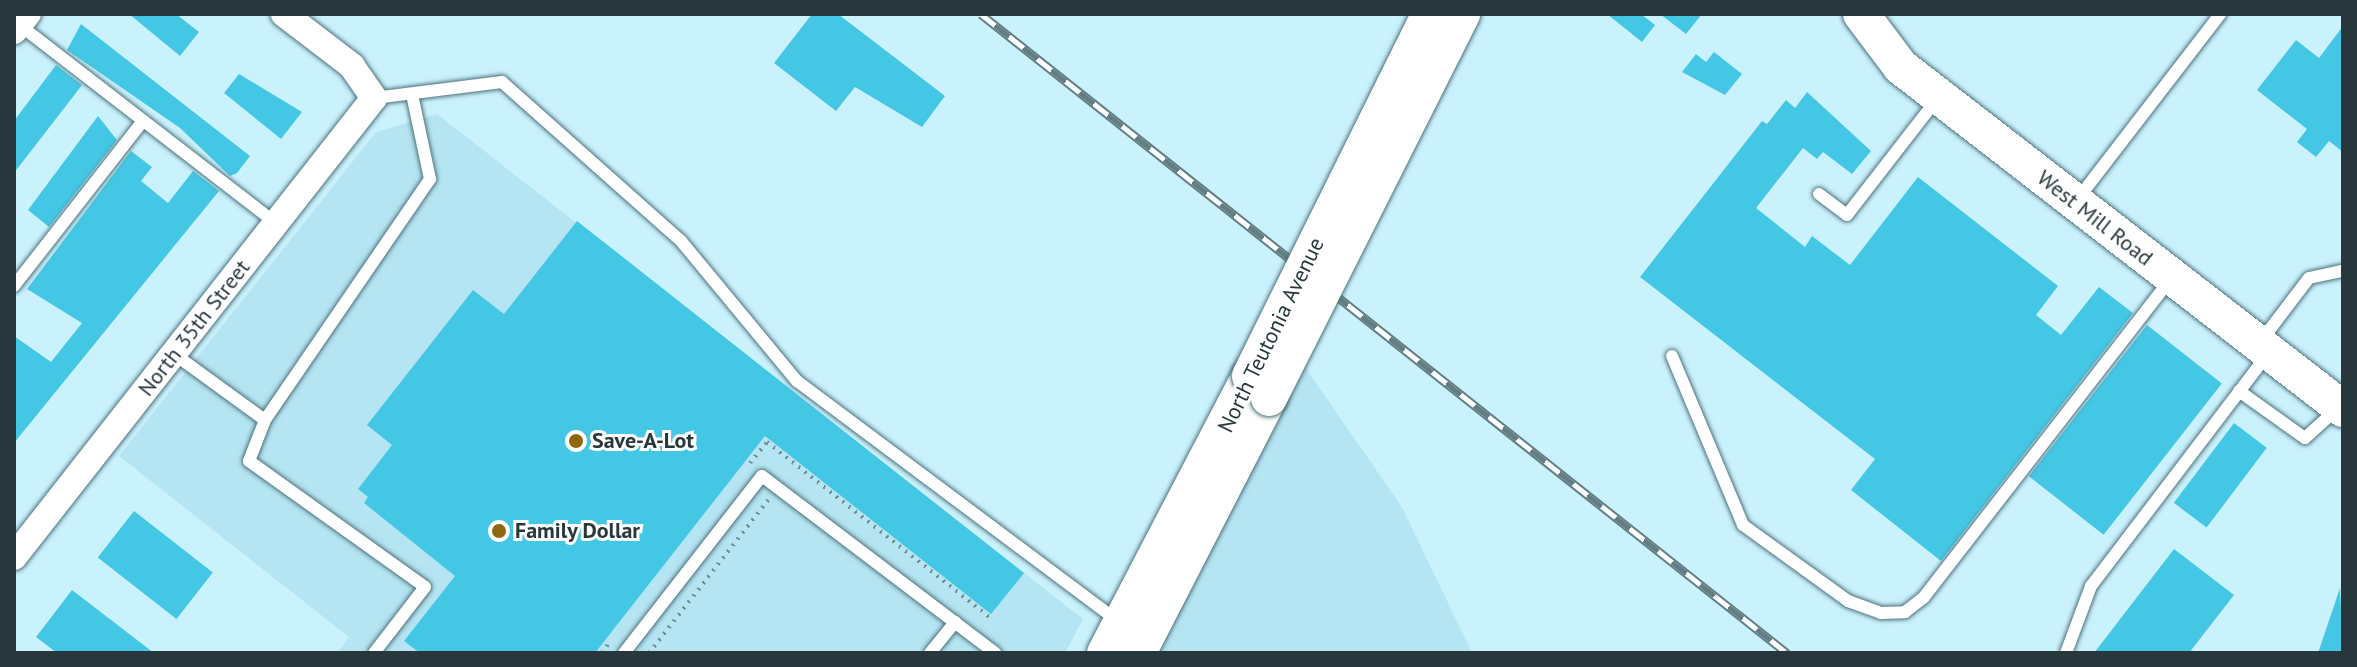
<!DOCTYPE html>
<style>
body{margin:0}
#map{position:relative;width:2357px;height:667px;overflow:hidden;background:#caf2fd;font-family:"PT Sans",sans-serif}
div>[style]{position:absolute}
.built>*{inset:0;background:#b5e5f2}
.building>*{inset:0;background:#44c7e5;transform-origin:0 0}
.path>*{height:4px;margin-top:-2px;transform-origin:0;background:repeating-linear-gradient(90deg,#718c93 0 2px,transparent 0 8px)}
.roads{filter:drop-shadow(0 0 2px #4d727b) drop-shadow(0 0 2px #4d727b)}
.lane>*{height:12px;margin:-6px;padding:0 6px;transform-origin:6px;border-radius:6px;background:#fff}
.street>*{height:26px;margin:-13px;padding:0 13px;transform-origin:13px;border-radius:13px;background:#fff}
.secondary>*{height:36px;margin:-18px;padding:0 18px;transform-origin:18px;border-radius:18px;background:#fff}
.rail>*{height:9px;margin-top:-4.5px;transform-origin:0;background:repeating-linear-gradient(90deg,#fff 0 18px,#647d83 0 36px);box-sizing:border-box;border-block:2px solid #647d83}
.bridges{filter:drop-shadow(0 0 2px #4d727b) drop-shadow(0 0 2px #4d727b)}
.secondary-bridge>*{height:36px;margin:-18px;padding:0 18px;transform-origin:18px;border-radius:18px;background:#fff}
.dots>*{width:22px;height:22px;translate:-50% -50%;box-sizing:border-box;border:4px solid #fff;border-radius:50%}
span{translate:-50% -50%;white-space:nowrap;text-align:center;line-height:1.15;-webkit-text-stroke:6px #fff;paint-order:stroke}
.street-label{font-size:22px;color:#27373b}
.poi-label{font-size:22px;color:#27373b;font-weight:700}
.left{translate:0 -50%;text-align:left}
.frame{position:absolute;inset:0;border:16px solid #27373b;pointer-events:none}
</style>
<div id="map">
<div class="built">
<i style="clip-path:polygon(437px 114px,1083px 619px,1065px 653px,337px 653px,349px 637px,119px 456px,376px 132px)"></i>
<i style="clip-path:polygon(1293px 350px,1402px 507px,1472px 653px,1138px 653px)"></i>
</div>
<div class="building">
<i style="clip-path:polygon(129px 14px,176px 14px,199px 32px,180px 56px)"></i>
<i style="clip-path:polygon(812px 14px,838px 14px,945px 96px,922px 127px,855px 87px,836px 111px,774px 63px)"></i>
<i style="clip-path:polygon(1607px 14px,1641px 14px,1655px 25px,1642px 42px)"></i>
<i style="clip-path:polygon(1660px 14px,1702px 14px,1686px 34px)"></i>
<i style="clip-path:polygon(81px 24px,250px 156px,237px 173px,230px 176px,180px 128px,67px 50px)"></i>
<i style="clip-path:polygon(2343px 26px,2343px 152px,2329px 141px,2316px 157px,2297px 142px,2307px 129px,2257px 90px,2296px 40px,2319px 58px)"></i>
<i style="clip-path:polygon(1714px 52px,1742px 74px,1725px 95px,1682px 72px,1696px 54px,1706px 62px)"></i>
<i style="clip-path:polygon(56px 65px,82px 85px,14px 173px,14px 121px)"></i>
<i style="clip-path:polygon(239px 74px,302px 112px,281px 139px,224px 93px)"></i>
<i style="clip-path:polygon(1807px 92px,1871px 151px,1852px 174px,1823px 152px,1817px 159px,1803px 148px,1756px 208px,1805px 247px,1812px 236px,1850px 265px,1918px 177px,2058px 286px,2036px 315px,2061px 335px,2099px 287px,2133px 313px,1941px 561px,1851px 490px,1875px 459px,1640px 277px,1762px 121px,1767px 124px,1786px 100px,1795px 108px)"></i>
<i style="clip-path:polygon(98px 116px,117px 140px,49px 227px,28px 210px)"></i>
<i style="clip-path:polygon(131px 151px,152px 167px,141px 181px,168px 203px,193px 171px,219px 191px,14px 443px,14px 336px,51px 362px,82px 323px,27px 289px)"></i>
<i style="clip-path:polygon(577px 221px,1024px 573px,991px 614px,765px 436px,595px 653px,420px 653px,404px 641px,455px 576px,364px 503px,368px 497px,358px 489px,392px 445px,367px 425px,473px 290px,504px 314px)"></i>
<i style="left:2147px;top:325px;width:95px;height:192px;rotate:38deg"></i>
<i style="left:2234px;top:423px;width:41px;height:100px;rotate:37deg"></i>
<i style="left:134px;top:511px;width:100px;height:59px;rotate:38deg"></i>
<i style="clip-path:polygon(2174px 549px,2234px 595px,2189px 653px,2094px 653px)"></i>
<i style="clip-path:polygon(2340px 588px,2343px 653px,2318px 653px)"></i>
<i style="clip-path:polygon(72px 590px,154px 653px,57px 653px,36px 637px)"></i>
</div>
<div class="path">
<i style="left:750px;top:463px;width:27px;rotate:-51deg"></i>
<i style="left:767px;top:442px;width:283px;rotate:38.2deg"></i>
<i style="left:602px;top:653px;width:12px;rotate:-55deg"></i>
<i style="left:649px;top:653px;width:194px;rotate:-52.1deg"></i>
</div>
<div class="roads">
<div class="lane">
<i style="left:17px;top:23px;width:327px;rotate:37.7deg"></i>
<i style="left:374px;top:98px;width:129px;rotate:-7.1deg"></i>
<i style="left:502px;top:82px;width:239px;rotate:41.6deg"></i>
<i style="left:681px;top:241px;width:182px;rotate:50.4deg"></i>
<i style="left:797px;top:381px;width:402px;rotate:36.8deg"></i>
<i style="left:1819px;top:194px;width:35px;rotate:37deg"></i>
<i style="left:1847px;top:215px;width:147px;rotate:-52.2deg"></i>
<i style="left:2077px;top:200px;width:235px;rotate:-52.4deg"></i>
<i style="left:14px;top:286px;width:209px;rotate:-52deg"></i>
<i style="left:2261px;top:341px;width:79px;rotate:-52.7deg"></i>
<i style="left:2309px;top:278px;width:35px;rotate:-12deg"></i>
<i style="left:174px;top:354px;width:112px;rotate:36deg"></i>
<i style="left:265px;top:420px;width:292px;rotate:-55.6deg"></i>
<i style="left:430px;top:179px;width:82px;rotate:-102deg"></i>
<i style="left:1672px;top:356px;width:183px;rotate:67.2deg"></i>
<i style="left:1743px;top:525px;width:130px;rotate:35.9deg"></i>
<i style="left:1848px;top:601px;width:35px;rotate:20deg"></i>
<i style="left:1881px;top:613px;width:24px;rotate:-2deg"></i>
<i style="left:1905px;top:612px;width:24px;rotate:-38deg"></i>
<i style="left:1924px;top:597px;width:401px;rotate:-52.2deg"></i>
<i style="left:2239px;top:391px;width:81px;rotate:35.5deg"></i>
<i style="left:2305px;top:438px;width:45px;rotate:-42.3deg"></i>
<i style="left:265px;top:420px;width:44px;rotate:111.3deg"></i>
<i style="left:249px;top:461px;width:216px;rotate:35.6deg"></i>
<i style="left:425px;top:587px;width:83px;rotate:127.7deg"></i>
<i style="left:624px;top:653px;width:224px;rotate:-52.1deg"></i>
<i style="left:762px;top:476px;width:293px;rotate:37.2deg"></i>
<i style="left:930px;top:653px;width:40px;rotate:-51deg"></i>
<i style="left:2066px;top:653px;width:72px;rotate:-69.5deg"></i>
<i style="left:2091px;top:586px;width:290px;rotate:-52.7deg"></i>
</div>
<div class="street">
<i style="left:14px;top:31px;width:22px;rotate:-51deg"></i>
<i style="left:14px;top:557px;width:583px;rotate:-51.89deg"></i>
<i style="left:374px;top:98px;width:39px;rotate:-125deg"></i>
<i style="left:352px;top:66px;width:86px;rotate:-142.6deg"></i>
</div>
<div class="secondary">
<i style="left:1861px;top:14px;width:66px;rotate:53deg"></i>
<i style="left:1901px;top:67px;width:559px;rotate:37.73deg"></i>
<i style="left:1105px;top:653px;width:313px;rotate:-62.4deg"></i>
<i style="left:1138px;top:653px;width:287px;rotate:-62.8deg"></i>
</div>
</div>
<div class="rail">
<i style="left:981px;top:14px;width:1029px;rotate:38.41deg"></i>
</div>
<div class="bridges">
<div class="secondary-bridge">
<i style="left:1250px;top:376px;width:404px;rotate:-63.6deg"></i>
<i style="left:1269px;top:398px;width:430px;rotate:-63.3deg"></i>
</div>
</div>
<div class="dots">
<i style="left:576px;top:441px;background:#90670f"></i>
<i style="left:499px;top:531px;background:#90670f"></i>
</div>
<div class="street-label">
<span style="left:2095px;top:218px;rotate:38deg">West Mill Road</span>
<span style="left:194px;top:328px;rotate:-52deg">North 35th Street</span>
<span style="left:1271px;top:335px;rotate:-64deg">North Teutonia Avenue</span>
</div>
<div class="poi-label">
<span class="left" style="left:592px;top:441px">Save-A-Lot</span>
<span class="left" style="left:515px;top:531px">Family Dollar</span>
</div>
<div class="frame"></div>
</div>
